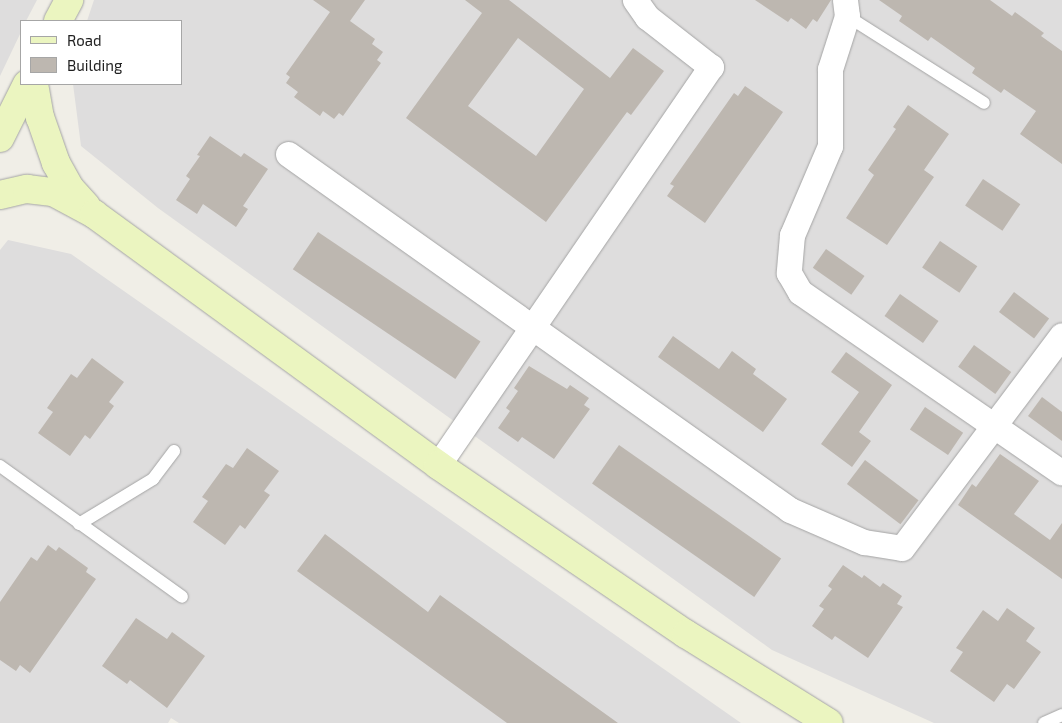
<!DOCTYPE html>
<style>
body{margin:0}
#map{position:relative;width:1062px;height:723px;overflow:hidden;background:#f0eee7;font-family:"Exo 2",sans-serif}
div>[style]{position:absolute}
.residential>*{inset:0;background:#dedddd}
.building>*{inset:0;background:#bdb7b0;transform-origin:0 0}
.roads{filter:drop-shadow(0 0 1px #a4a4a4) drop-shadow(0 0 1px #a4a4a4)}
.lane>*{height:12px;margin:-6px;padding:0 6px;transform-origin:6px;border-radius:6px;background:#fff}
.street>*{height:25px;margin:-12.5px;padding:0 12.5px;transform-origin:12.5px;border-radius:12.5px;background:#fff}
.secondary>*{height:28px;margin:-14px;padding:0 14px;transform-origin:14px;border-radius:14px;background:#ebf5c0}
span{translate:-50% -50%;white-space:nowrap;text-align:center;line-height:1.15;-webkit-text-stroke:4px #fff;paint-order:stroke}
.legend{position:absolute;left:20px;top:20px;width:162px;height:65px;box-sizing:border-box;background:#fff;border:1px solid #a6a6a6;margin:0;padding:6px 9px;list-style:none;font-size:15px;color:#202020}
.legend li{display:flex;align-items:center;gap:10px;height:25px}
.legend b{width:25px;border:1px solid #a6a6a6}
</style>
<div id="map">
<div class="residential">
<i style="clip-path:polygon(0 0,37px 0,26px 21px,21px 21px,21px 32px,0 76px)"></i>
<i style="clip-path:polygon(94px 0,1062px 0,1062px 723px,934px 723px,772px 650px,158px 208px,81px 146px,73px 84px,181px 84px,181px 21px,87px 21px)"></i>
<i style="clip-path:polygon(8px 240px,71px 254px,741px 723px,179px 723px,171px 718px,168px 723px,0 723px,0 250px)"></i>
</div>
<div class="building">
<i style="clip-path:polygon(313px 0,365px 0,350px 21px,375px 39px,372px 44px,383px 52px,377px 60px,381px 63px,343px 116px,339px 113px,334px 119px,323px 111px,320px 116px,294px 97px,298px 92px,286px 83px,290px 77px,286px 74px,330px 12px)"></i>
<i style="clip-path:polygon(evenodd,465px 0,509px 0,610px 78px,633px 48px,664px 71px,631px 115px,627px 112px,546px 222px,406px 118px,482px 13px,465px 0,518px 38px,584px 89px,536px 156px,468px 106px,518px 38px)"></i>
<i style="clip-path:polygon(755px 0,831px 0,817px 22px,813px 19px,806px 29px,791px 18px,788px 22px)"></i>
<i style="clip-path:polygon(879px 0,990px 0,1012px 16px,1015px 12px,1044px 33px,1041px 36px,1062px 51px,1062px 164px,1020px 134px,1036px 111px,1004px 89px,1001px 93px,972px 73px,975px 68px,931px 37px,928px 41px,899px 21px,902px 16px)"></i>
<i style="clip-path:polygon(745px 86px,783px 112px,705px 223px,667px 196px,674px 186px,670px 184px,734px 93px,738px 96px)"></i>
<i style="clip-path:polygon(908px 105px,949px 134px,924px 170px,934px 177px,887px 245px,846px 218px,874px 175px,868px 170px,896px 129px,893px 127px)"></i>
<i style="clip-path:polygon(210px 136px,241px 157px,244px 153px,268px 169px,243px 206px,248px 209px,236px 227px,203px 204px,197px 214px,176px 200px,190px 179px,186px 176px,200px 156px,197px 155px)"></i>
<i style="left:983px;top:179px;width:45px;height:32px;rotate:34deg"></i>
<i style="left:318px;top:232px;width:196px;height:45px;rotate:34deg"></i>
<i style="left:940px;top:241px;width:45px;height:32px;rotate:34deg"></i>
<i style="left:826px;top:249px;width:47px;height:23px;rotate:35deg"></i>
<i style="left:1014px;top:292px;width:44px;height:25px;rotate:37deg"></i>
<i style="left:900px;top:294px;width:47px;height:27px;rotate:35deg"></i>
<i style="clip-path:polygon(673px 336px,719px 369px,732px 351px,756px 369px,753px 374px,787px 399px,763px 432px,658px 357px)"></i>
<i style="left:974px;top:345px;width:46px;height:27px;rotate:36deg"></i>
<i style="clip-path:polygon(846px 352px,892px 385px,859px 432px,871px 441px,852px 467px,821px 444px,859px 392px,831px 372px)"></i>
<i style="clip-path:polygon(92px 358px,124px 382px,109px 402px,114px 406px,90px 439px,85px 435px,70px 456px,38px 433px,53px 412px,47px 408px,71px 374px,77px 378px)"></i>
<i style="clip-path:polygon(529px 366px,567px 389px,570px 385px,589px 398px,584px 405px,590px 409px,554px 459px,522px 437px,518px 442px,498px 428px,510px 411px,506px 408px,518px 391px,514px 388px)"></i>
<i style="clip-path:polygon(1042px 397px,1062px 412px,1062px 441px,1028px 416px)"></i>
<i style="left:925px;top:407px;width:46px;height:27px;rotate:34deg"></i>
<i style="left:619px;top:445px;width:198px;height:47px;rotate:35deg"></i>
<i style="clip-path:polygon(247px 448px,279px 471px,264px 491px,270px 495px,245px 529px,240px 525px,225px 545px,193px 522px,208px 501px,202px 497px,226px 464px,233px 468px)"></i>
<i style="clip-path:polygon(1000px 454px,1039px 481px,1014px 514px,1050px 540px,1062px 523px,1062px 579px,958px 505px,972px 484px,976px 487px)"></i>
<i style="left:865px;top:460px;width:67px;height:30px;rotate:37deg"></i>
<i style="clip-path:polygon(325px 534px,428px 612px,440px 595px,618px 723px,507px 723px,297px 571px)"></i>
<i style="clip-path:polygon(48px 545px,56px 551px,59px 547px,88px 568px,86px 572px,96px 579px,30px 673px,20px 665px,16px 671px,0 660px,0 602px,31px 557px,37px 561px)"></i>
<i style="clip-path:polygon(843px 565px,862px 578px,864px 575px,880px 587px,883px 583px,902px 596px,897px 604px,903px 607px,868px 658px,835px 636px,832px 640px,812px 626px,824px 609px,819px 606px,832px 589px,828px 586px)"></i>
<i style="clip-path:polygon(1007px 608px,1035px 628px,1026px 641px,1041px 652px,1014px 689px,1007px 684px,994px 702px,950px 671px,963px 652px,956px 648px,983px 610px,998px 621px)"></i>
<i style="clip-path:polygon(136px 618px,167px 639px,172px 632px,205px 656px,167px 708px,130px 680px,127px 684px,102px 666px)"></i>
</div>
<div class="roads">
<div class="lane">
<i style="left:847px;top:16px;width:162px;rotate:32.4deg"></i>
<i style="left:0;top:466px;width:224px;rotate:35.7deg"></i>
<i style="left:79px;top:524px;width:87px;rotate:-31.3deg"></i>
<i style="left:153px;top:479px;width:35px;rotate:-53deg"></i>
<i style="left:1044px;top:723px;width:20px;rotate:-24deg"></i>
</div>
<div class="street">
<i style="left:845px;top:0;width:16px;rotate:83deg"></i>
<i style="left:847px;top:16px;width:56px;rotate:107.8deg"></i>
<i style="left:830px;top:69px;width:77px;rotate:90deg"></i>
<i style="left:830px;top:146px;width:97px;rotate:113.1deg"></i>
<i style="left:792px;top:235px;width:38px;rotate:95deg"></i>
<i style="left:789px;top:273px;width:22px;rotate:60deg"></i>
<i style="left:800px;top:292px;width:318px;rotate:34.6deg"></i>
<i style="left:288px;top:154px;width:615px;rotate:35.34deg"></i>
<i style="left:790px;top:510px;width:81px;rotate:23.4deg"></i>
<i style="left:864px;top:542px;width:38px;rotate:9deg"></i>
<i style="left:902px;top:548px;width:266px;rotate:-53.1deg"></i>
<i style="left:438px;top:465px;width:483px;rotate:-55.6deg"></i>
<i style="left:711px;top:67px;width:81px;rotate:-142deg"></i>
<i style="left:647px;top:17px;width:21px;rotate:-125deg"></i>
</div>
<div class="secondary">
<i style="left:58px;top:21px;width:24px;rotate:-62deg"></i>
<i style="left:34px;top:84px;width:34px;rotate:80deg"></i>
<i style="left:40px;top:117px;width:49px;rotate:70.8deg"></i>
<i style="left:56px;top:163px;width:29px;rotate:61deg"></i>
<i style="left:70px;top:188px;width:24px;rotate:48deg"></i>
<i style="left:0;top:138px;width:60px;rotate:-63.4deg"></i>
<i style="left:0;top:195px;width:28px;rotate:-13deg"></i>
<i style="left:27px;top:189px;width:26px;rotate:7deg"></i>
<i style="left:53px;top:192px;width:47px;rotate:28.2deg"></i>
<i style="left:94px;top:214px;width:426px;rotate:36.1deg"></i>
<i style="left:438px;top:465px;width:300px;rotate:34.3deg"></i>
<i style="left:686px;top:634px;width:168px;rotate:31.9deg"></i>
</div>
</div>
<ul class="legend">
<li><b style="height:6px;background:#ebf5c0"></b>Road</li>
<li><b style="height:14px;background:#bdb7b0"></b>Building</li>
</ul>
</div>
